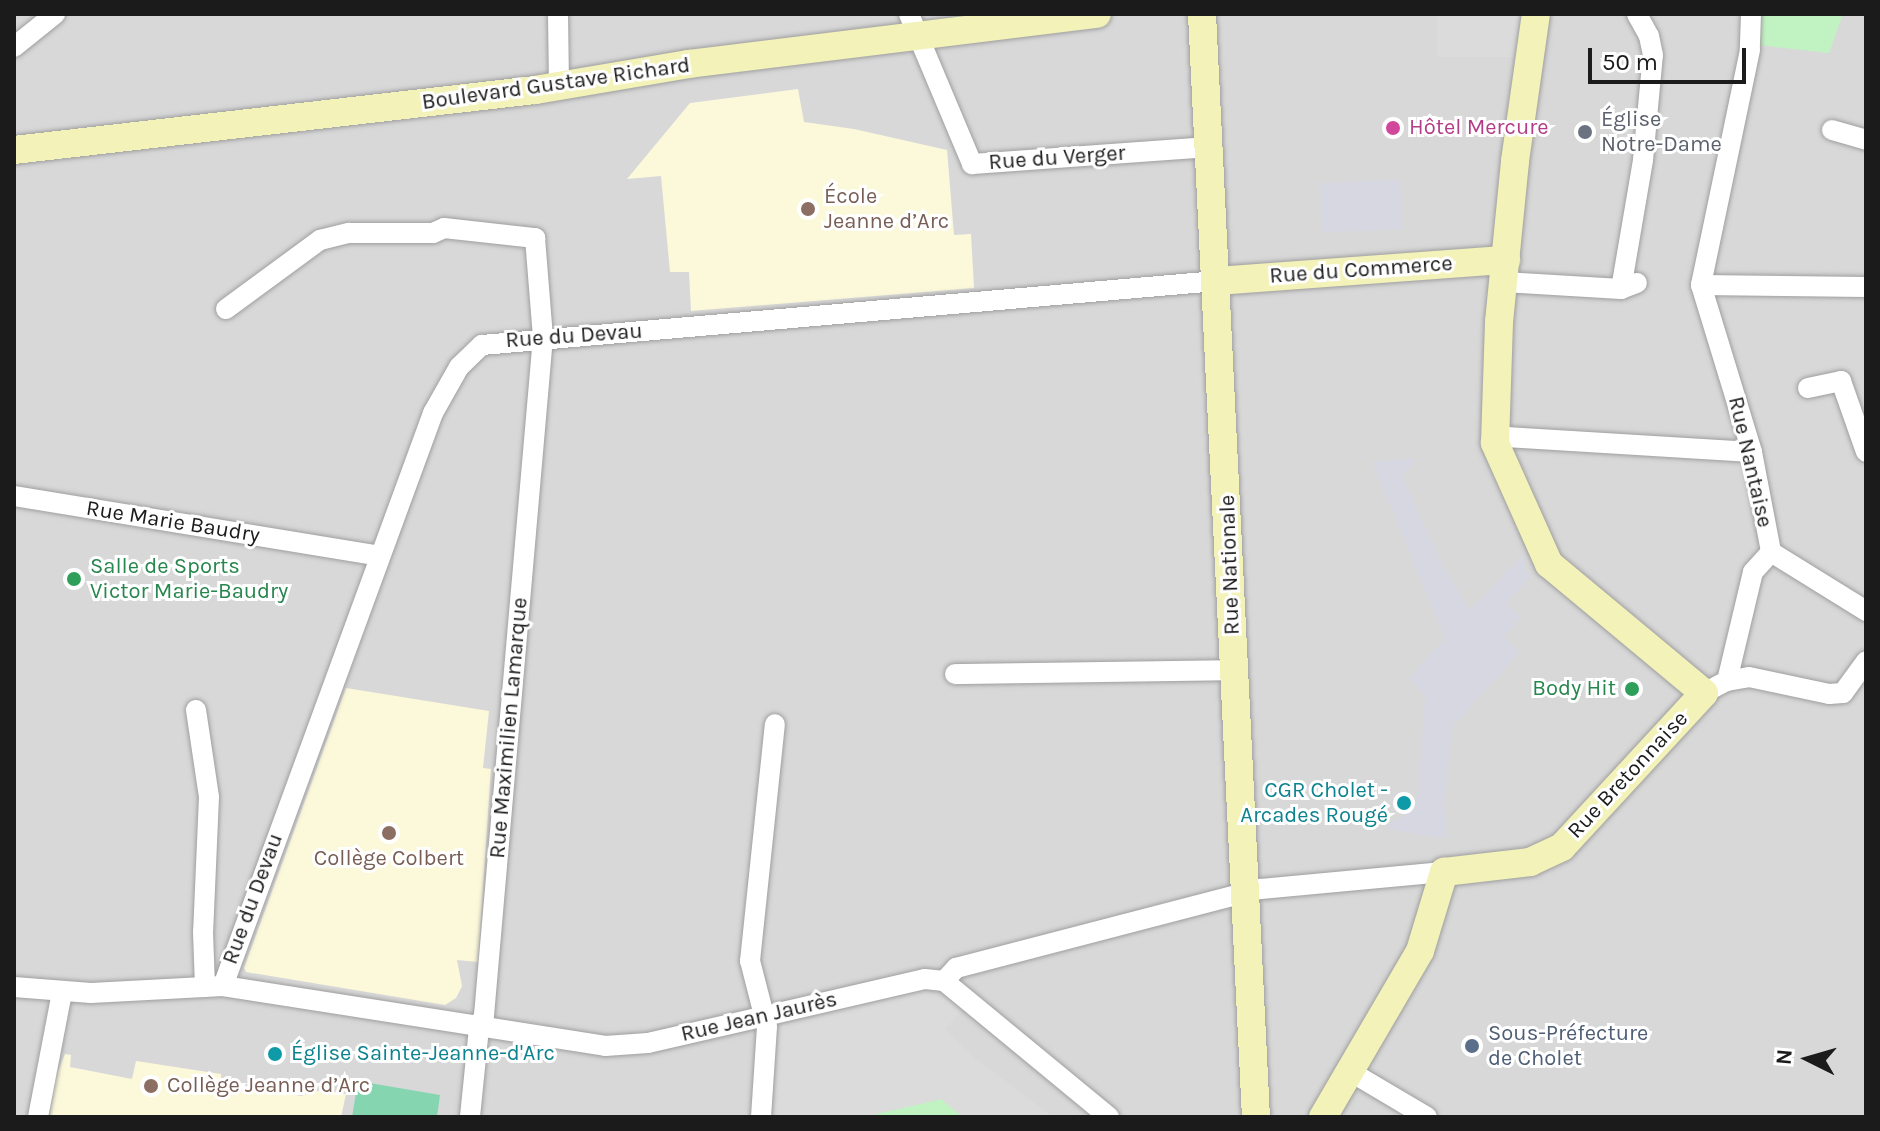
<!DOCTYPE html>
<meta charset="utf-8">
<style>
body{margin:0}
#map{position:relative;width:1880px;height:1131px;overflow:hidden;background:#ece8e2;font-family:Karla,sans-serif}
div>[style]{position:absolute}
.residential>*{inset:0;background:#d9d8d8;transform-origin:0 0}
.education>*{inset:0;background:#fcf9db}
.park>*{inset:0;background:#c1f3c2}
.pitch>*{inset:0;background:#86d5b1}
.parking>*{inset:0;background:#dbdbdb;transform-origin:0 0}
.plaza>*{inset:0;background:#d6d7e1;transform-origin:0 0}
.roads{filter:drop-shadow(0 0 2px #9f9f9f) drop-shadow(0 0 2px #9f9f9f)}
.street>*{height:20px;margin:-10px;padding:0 10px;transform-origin:10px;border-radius:10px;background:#fff}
.secondary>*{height:28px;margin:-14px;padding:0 14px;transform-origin:14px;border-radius:14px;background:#f3f2b9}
.dots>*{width:22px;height:22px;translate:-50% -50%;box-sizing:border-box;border:4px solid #fff;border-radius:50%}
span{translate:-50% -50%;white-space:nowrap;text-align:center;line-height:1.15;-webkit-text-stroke:6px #fff;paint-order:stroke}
.street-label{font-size:22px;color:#1b1b1b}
.worship-label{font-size:22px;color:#5b616d}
.left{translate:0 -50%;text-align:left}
.hotel-label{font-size:22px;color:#b23c85}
.education-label{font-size:22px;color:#785e54}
.leisure-label{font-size:22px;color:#27864d}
.right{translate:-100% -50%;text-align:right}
.culture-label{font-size:22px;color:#0d838f}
.service-label{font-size:22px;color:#4e5e75}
.frame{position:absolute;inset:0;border:16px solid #1b1b1b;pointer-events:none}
.north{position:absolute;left:1768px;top:1019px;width:80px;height:80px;-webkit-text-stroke:6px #fff;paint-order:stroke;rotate:275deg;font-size:22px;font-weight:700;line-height:32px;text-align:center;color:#1b1b1b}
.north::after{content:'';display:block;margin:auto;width:28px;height:36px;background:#1b1b1b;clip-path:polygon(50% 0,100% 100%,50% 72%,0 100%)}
.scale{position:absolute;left:1588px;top:48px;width:158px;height:36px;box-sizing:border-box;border:4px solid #1b1b1b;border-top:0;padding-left:10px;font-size:24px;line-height:28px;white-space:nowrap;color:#1b1b1b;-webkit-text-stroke:6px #fff;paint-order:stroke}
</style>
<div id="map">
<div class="residential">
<i style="left:14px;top:14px;width:1852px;height:1103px"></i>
</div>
<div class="education">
<i style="clip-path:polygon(798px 89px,804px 122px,854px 129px,947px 150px,954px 235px,971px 234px,974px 288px,691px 311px,689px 272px,670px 272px,661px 176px,627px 179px,690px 103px)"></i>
<i style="clip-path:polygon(346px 688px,489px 711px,483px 768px,491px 769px,478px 962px,457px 960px,462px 986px,456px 998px,445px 1005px,246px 972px,244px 968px)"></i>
<i style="clip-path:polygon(65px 1054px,71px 1055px,70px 1067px,132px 1079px,136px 1061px,221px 1074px,221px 1078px,228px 1079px,229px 1083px,301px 1096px,321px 1090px,346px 1094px,341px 1117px,49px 1117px,56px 1076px)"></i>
</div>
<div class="park">
<i style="clip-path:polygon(1759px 14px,1843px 14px,1829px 53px,1759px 45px)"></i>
<i style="clip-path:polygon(941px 1099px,963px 1117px,863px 1117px)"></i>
</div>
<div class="pitch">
<i style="clip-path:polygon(358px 1081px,440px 1095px,437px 1117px,352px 1117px)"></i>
</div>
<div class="parking">
<i style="left:1437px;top:14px;width:84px;height:43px"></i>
<i style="clip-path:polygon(917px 988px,965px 1007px,945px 1029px,975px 1058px,1053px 1117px,963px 1117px,941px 1099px,863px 1117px,768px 1117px,774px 1020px)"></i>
</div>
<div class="plaza">
<i style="left:1400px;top:179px;width:50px;height:80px;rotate:87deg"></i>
<i style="clip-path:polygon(1415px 458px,1403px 478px,1442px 563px,1470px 611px,1524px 553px,1525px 572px,1532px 575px,1506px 604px,1521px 618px,1504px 637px,1520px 652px,1453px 726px,1444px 801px,1447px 839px,1391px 830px,1388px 824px,1408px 814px,1418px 796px,1425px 695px,1408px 678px,1445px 639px,1372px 462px)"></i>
</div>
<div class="roads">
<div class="street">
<i style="left:558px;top:14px;width:73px;rotate:89.2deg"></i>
<i style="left:909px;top:14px;width:163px;rotate:67.2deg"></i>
<i style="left:972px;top:164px;width:238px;rotate:-4.1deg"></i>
<i style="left:1751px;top:14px;width:36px;rotate:92deg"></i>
<i style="left:1750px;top:50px;width:240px;rotate:101.8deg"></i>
<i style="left:1701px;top:285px;width:175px;rotate:73deg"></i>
<i style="left:1752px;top:452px;width:102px;rotate:79.2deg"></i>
<i style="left:14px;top:47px;width:53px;rotate:-38.8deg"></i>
<i style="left:1832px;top:130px;width:35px;rotate:16deg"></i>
<i style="left:1504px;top:282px;width:117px;rotate:3.4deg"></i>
<i style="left:1621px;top:289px;width:17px;rotate:-21deg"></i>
<i style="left:1701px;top:285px;width:165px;rotate:0.7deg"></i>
<i style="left:1621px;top:289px;width:131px;rotate:-80.3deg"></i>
<i style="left:1643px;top:160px;width:105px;rotate:-84.6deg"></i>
<i style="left:1653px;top:55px;width:19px;rotate:-102deg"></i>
<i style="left:1649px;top:36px;width:25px;rotate:-119deg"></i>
<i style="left:226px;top:309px;width:117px;rotate:-36.3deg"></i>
<i style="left:320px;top:240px;width:30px;rotate:-14deg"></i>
<i style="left:349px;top:233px;width:84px"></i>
<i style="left:433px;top:233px;width:12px;rotate:-24deg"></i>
<i style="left:444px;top:228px;width:92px;rotate:6.3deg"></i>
<i style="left:535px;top:238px;width:99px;rotate:85.4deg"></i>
<i style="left:543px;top:337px;width:681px;rotate:94.97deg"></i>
<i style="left:484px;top:1015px;width:14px;rotate:111deg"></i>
<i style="left:479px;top:1028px;width:89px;rotate:95.8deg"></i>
<i style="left:1808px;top:388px;width:34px;rotate:-12deg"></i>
<i style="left:1841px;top:381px;width:75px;rotate:70.6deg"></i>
<i style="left:1495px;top:443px;width:13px;rotate:-29deg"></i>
<i style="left:1506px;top:437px;width:246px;rotate:3.5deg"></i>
<i style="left:14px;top:496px;width:370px;rotate:9.3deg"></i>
<i style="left:1771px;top:552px;width:112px;rotate:31.8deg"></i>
<i style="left:955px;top:674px;width:279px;rotate:-0.8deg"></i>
<i style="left:1727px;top:681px;width:112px;rotate:-76.6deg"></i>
<i style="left:1753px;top:572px;width:27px;rotate:-48deg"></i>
<i style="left:1704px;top:693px;width:26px;rotate:-28deg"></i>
<i style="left:1727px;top:681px;width:22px;rotate:-10deg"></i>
<i style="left:1749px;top:677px;width:82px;rotate:12deg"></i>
<i style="left:1829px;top:694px;width:14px;rotate:-4deg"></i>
<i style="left:1843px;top:693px;width:39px;rotate:-54deg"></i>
<i style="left:196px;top:710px;width:88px;rotate:81.5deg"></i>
<i style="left:209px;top:797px;width:135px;rotate:92.5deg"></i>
<i style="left:203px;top:932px;width:55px;rotate:87.9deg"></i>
<i style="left:944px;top:981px;width:18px;rotate:-47deg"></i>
<i style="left:956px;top:968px;width:314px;rotate:-14.6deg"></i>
<i style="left:1260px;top:889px;width:185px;rotate:-5.3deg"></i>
<i style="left:944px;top:981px;width:214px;rotate:39.5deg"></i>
<i style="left:223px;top:986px;width:610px;rotate:-69.87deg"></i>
<i style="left:433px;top:413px;width:53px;rotate:-60.5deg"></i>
<i style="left:459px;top:367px;width:32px;rotate:-44deg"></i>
<i style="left:482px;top:345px;width:738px;rotate:-4.98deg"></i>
<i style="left:14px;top:987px;width:77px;rotate:4.5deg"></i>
<i style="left:91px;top:993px;width:132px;rotate:-3deg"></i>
<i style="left:223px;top:986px;width:387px;rotate:8.9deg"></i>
<i style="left:605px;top:1046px;width:43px;rotate:-4deg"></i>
<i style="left:648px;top:1043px;width:284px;rotate:-13deg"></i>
<i style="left:925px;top:979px;width:19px;rotate:6deg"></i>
<i style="left:1351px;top:1072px;width:88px;rotate:30.6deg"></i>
<i style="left:38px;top:1117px;width:127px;rotate:-79.1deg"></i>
<i style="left:761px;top:1117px;width:90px;rotate:-86.2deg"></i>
<i style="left:767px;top:1027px;width:68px;rotate:-104.4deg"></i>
<i style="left:750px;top:961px;width:238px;rotate:-84deg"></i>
</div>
<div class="secondary">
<i style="left:1202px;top:14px;width:1104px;rotate:87.2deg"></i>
<i style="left:14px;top:150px;width:524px;rotate:-6.57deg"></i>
<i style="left:535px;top:90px;width:156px;rotate:-9.6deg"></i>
<i style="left:689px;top:64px;width:411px;rotate:-7deg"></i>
<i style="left:1217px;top:281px;width:290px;rotate:-4.2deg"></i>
<i style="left:1323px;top:1117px;width:192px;rotate:-59.7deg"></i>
<i style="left:1420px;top:951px;width:83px;rotate:-73.1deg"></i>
<i style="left:1444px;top:872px;width:87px;rotate:-6.6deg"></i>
<i style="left:1530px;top:862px;width:35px;rotate:-25deg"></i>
<i style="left:1562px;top:847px;width:209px;rotate:-47.3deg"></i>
<i style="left:1704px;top:693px;width:202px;rotate:-140.2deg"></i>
<i style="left:1549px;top:564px;width:133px;rotate:-114.1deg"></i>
<i style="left:1495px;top:443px;width:121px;rotate:-88.1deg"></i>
<i style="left:1499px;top:322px;width:162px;rotate:-84.3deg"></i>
<i style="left:1515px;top:161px;width:148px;rotate:-81.9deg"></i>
</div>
</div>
<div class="dots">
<i style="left:1393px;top:128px;background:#d1479c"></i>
<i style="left:1585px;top:132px;background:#6b7280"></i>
<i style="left:808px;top:209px;background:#8d6e63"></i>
<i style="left:74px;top:579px;background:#2e9e5b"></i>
<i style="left:1632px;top:689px;background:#2e9e5b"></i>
<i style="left:1404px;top:803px;background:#0f9aa8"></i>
<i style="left:389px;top:833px;background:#8d6e63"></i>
<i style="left:1472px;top:1046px;background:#5c6f8a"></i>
<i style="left:275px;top:1054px;background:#0f9aa8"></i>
<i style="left:151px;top:1086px;background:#8d6e63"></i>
</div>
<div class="street-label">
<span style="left:556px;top:84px;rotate:-8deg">Boulevard Gustave Richard</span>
<span style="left:1057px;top:158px;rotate:-4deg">Rue du Verger</span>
<span style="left:1361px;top:270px;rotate:-4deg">Rue du Commerce</span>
<span style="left:574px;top:336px;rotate:-4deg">Rue du Devau</span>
<span style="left:1750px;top:462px;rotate:77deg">Rue Nantaise</span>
<span style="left:173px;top:522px;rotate:9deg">Rue Marie Baudry</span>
<span style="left:1230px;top:565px;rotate:-92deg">Rue Nationale</span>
<span style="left:509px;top:728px;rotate:-85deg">Rue Maximilien Lamarque</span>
<span style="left:1628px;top:775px;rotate:-47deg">Rue Bretonnaise</span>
<span style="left:253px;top:899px;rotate:-70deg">Rue du Devau</span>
<span style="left:759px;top:1017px;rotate:-13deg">Rue Jean Jaurès</span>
</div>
<div class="worship-label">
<span class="left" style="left:1601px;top:132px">Église<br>Notre-Dame</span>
</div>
<div class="hotel-label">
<span class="left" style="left:1409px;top:128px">Hôtel Mercure</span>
</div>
<div class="education-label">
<span class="left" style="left:824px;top:209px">École<br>Jeanne d’Arc</span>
<span style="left:389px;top:859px">Collège Colbert</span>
<span class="left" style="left:167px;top:1086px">Collège Jeanne d’Arc</span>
</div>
<div class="leisure-label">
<span class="left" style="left:90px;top:579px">Salle de Sports<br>Victor Marie-Baudry</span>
<span class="right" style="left:1616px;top:689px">Body Hit</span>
</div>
<div class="culture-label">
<span class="right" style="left:1388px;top:803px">CGR Cholet -<br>Arcades Rougé</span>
<span class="left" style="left:291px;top:1054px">Église Sainte-Jeanne-d'Arc</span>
</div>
<div class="service-label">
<span class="left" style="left:1488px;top:1046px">Sous-Préfecture<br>de Cholet</span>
</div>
<div class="frame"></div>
<div class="north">N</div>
<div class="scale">50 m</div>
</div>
